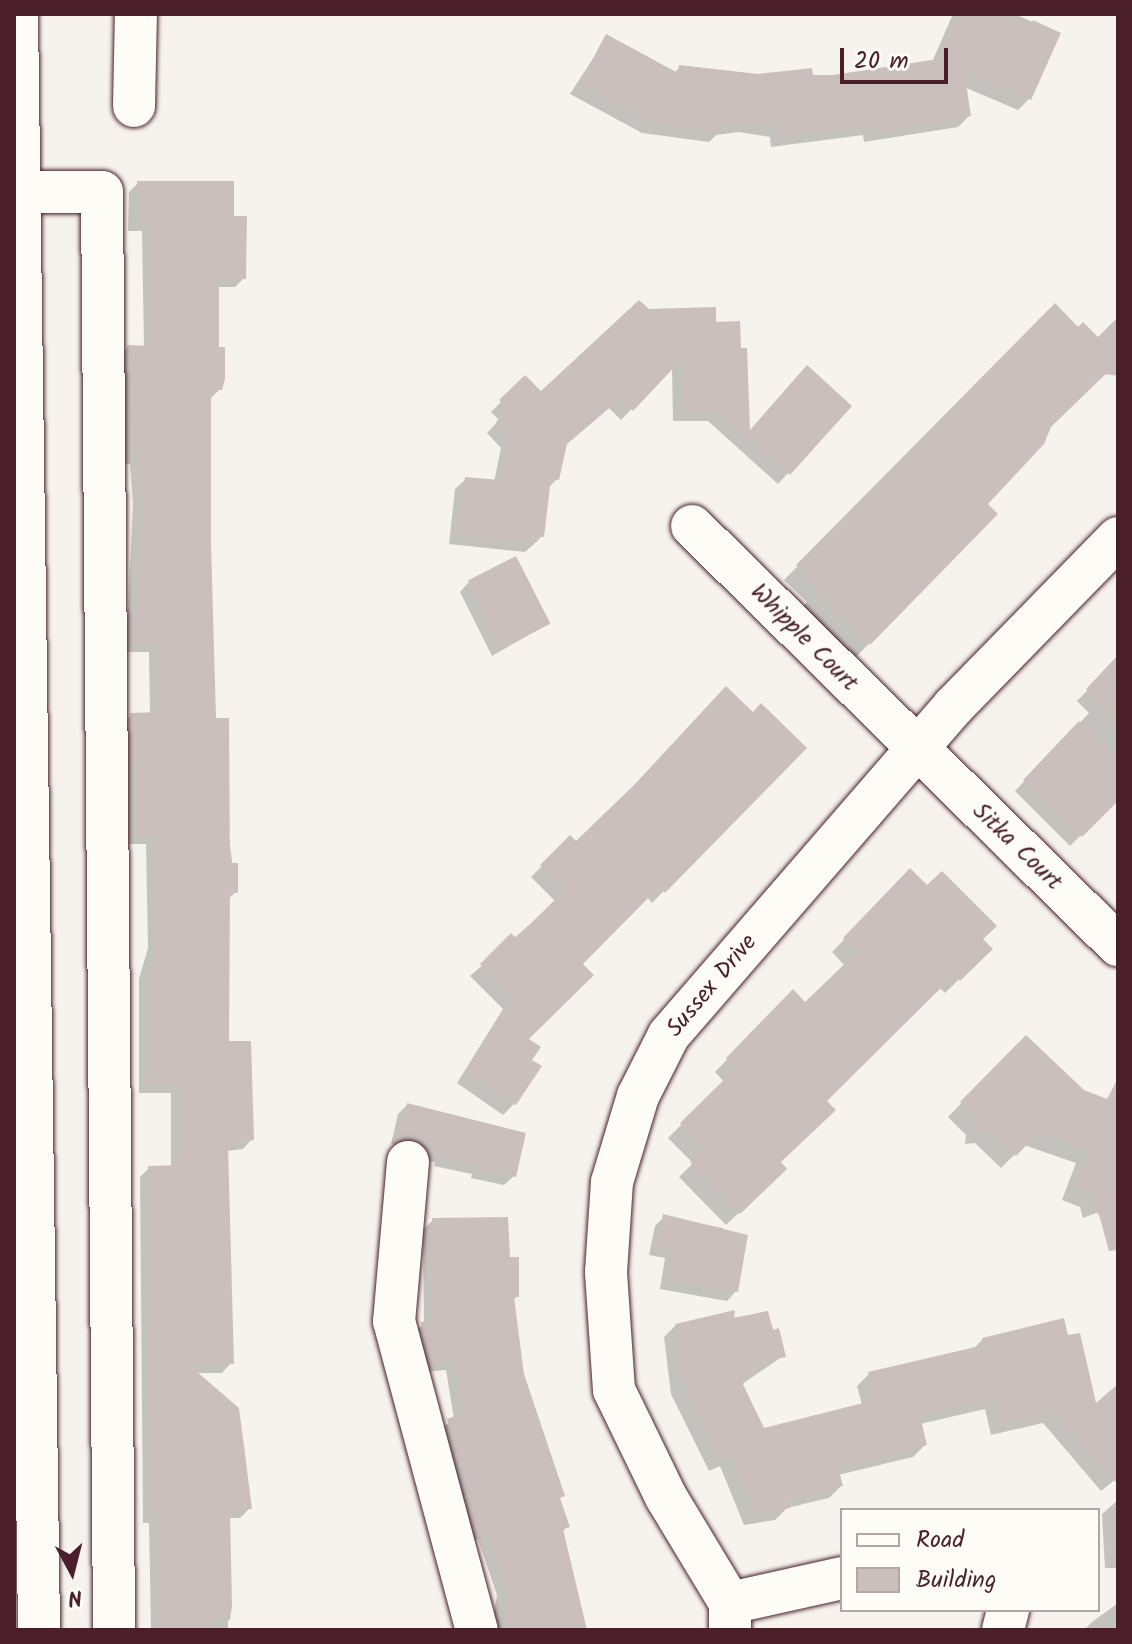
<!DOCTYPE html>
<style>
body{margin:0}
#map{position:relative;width:1132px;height:1644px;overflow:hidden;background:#f6f3ef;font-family:Kalam,sans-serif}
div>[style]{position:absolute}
.shadow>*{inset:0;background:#0003}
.building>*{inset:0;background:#cbbfbe;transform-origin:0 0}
.roads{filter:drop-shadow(0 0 2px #4a1f2b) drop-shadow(0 0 2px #4a1f2b)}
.minor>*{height:42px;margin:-21px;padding:0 21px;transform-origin:21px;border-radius:21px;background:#fdfcf7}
span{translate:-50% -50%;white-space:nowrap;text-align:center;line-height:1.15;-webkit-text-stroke:6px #fdfcf7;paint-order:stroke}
.street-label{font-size:24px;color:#4a1f2b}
.frame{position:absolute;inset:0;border:16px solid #4a1f2b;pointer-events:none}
.legend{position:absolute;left:840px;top:1508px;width:260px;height:104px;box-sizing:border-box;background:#fdfcf7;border:2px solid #b5a4a5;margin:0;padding:10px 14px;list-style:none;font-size:24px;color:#4a1f2b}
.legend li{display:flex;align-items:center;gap:16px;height:40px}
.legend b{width:40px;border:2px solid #b5a4a5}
.north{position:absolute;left:32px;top:1532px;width:80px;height:80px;-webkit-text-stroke:6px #fdfcf7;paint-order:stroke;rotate:173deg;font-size:22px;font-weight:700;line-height:32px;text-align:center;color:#4a1f2b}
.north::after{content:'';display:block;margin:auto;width:28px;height:36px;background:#4a1f2b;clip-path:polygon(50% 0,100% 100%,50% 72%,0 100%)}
.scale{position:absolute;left:840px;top:48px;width:108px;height:36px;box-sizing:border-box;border:4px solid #4a1f2b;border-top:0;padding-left:10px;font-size:24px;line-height:28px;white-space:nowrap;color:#4a1f2b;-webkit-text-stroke:6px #fdfcf7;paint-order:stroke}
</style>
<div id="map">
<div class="shadow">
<i style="clip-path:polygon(953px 14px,1015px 14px,1059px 34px,1029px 99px,1018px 110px,964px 87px,969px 116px,958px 127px,864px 142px,863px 135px,771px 147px,770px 137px,739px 132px,716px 135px,709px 142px,642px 133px,570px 94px,607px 37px,674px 73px,680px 67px,758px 76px,833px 77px,932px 62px)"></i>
<i style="clip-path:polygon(138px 183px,232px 218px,244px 278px,235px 287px,217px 287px,220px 389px,209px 400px,209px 543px,214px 720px,236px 892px,227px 900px,227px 1043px,252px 1139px,243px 1149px,227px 1151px,231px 1363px,222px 1373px,196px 1373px,237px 1409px,244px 1446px,250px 1508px,240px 1518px,228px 1518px,228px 1630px,151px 1630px,149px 1523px,143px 1523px,140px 1177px,149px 1168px,171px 1167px,171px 1093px,139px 1093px,139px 979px,148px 948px,146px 844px,127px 844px,122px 724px,131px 715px,150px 715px,149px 652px,126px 652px,133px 504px,130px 464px,125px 464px,118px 357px,128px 347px,144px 348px,142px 231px,128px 231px,129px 192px)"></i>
<i style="clip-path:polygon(1055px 305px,1078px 330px,1098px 340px,1118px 319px,1118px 376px,1104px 374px,1049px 427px,985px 504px,995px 514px,855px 658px,802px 607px,807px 602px,784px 580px)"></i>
<i style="clip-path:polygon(648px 311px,714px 324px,748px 433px,849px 406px,778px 484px,708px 421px,673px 421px,672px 367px,621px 420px,608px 407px,564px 445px,557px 479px,548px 488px,542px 536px,532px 546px,525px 552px,449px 544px,455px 489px,466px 479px,494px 482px,501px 448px,487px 433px,499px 420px,491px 412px,525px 378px,541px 394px)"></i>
<i style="clip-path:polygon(469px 582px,548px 624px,492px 656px,460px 592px)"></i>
<i style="clip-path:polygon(1118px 659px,1118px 798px,1070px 846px,1015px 791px,1089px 713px,1077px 701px)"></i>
<i style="clip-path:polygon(753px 715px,804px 748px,652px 903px,647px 897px,580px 964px,526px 1039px,529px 1060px,514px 1104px,503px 1115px,457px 1083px,503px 1009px,470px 976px,556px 902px,531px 877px,570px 838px,576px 844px)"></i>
<i style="clip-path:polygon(910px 871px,990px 949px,945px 993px,939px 987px,824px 1101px,778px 1163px,784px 1169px,726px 1225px,679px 1177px,693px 1163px,668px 1138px,724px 1082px,715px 1072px,793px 992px,805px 1005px,845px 966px,832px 952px)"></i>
<i style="clip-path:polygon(1026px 1037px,1083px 1092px,1118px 1105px,1118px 1210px,1108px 1218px,1096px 1213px,1083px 1218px,1080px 1207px,1062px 1200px,1076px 1163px,1024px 1145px,1001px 1168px,975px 1143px,965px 1144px,966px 1135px,948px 1117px)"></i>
<i style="clip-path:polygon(407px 1105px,514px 1176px,504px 1185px,471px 1178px,472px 1174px,434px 1166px,435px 1162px,424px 1160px,425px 1152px,391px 1144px,398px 1114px)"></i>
<i style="clip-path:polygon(664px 1217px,723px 1228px,720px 1232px,736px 1291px,727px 1301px,660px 1289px,665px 1258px,649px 1255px,655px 1226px)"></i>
<i style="clip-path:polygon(433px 1220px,508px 1259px,517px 1296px,513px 1301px,522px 1374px,568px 1526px,561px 1533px,585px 1630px,491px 1630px,497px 1595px,478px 1539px,468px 1543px,439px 1430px,454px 1419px,446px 1370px,421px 1372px,413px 1333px,424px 1324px,423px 1230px)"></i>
<i style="clip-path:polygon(767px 1313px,783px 1356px,741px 1385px,763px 1430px,862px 1405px,857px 1386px,869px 1374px,973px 1349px,983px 1339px,1095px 1406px,1118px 1387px,1118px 1477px,1101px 1491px,1043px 1423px,991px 1435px,985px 1409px,920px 1424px,925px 1445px,913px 1457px,838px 1475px,841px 1486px,829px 1498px,787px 1508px,775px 1520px,744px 1525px,720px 1466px,709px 1471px,671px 1394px,664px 1337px,676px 1325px)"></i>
<i style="clip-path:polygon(1118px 1500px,1118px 1568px,1105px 1568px,1102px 1514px)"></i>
<i style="clip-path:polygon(1118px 1603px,1118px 1630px,1084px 1630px,1092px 1622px)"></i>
</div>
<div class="building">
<i style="clip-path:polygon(959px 14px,999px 14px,1030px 28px,1033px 20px,1061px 33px,1031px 100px,964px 71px,971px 116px,875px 132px,874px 125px,782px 137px,780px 126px,751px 122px,722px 126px,722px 132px,653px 123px,580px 83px,606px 34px,678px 73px,679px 65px,758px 74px,812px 68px,813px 75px,833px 75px,938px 59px)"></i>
<i style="clip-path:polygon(137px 181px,234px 181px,234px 216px,247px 216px,246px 279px,219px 278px,219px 347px,225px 347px,225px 379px,222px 390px,211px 390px,211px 543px,216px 718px,229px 718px,230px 863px,238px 863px,238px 893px,230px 893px,229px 1041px,251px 1041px,254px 1140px,228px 1144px,234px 1364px,189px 1365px,239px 1408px,252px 1509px,230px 1509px,232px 1606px,230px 1620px,211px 1621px,211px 1630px,160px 1630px,158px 1514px,151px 1514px,148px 1166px,180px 1165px,180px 1084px,148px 1084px,148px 968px,153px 967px,156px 937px,155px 836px,136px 836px,135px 761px,131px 761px,130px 713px,159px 712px,158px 643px,135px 643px,142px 493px,139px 455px,134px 455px,127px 345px,153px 346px,150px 222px,137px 222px)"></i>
<i style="clip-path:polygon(639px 300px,649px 309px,716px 307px,716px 322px,740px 321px,741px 348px,747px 348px,750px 430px,807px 365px,852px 406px,790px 475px,719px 411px,683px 412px,682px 359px,633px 411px,620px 399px,567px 444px,559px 480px,551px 478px,544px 537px,538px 536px,537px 542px,459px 534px,465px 477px,501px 480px,511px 437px,496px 422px,508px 409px,499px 400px,525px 375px,541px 391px)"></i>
<i style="clip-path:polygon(1055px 303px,1078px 327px,1083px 322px,1098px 337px,1118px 317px,1118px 362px,1051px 427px,1044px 444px,988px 504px,998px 514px,870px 645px,815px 592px,819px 587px,796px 565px)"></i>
<i style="left:516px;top:556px;width:76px;height:54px;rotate:63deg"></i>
<i style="clip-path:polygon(1118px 655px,1118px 722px,1086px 689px)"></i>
<i style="clip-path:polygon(726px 686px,753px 712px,761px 703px,807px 748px,665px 893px,659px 887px,583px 964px,594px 975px,529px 1039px,541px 1047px,532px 1060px,542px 1066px,516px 1105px,466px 1071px,513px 997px,480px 964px,511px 933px,516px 938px,566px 889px,540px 865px,570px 835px,576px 841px,635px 784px)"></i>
<i style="clip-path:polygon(1079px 721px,1118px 759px,1118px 801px,1082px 837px,1023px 780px)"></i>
<i style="clip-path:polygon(910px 868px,927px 885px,942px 871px,997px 926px,983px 939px,993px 949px,960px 981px,954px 975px,827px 1101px,836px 1110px,781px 1162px,787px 1169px,740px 1214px,690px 1162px,704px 1149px,680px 1123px,736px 1068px,726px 1058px,793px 989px,805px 1002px,857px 952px,843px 938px)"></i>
<i style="clip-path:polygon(1026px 1035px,1084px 1090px,1107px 1099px,1118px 1078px,1118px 1250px,1109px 1251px,1093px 1193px,1074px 1186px,1088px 1149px,1039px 1132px,1016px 1156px,989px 1130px,977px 1131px,979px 1120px,960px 1102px)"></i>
<i style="clip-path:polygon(407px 1103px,526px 1133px,516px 1177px,442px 1157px,443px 1153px,432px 1151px,434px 1143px,399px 1135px)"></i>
<i style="clip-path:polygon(663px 1214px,748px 1235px,738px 1292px,668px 1280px,674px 1249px,657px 1246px)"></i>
<i style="clip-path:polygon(508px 1217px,510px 1257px,519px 1257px,519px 1297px,514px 1297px,524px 1374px,565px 1496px,560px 1498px,570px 1527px,563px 1529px,587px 1630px,509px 1630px,506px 1585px,487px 1531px,477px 1535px,474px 1528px,466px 1495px,471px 1494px,447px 1419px,463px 1413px,455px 1361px,430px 1363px,421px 1322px,432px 1321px,432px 1218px)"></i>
<i style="clip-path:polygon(735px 1310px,734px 1318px,768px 1311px,773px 1330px,779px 1328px,786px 1357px,754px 1364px,756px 1372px,739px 1376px,764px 1428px,875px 1400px,868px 1372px,984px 1345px,982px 1338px,1064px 1318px,1068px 1335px,1080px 1333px,1096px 1403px,1118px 1384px,1118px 1485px,1055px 1412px,1002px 1424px,996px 1398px,920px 1416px,927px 1445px,838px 1467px,843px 1486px,788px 1500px,790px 1508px,756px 1514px,732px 1456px,721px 1461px,683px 1381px,676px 1352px,681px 1351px,675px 1324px)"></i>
</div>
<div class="roads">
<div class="minor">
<i style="left:17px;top:14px;width:1616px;rotate:89.22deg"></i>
<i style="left:134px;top:106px;width:92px;rotate:-88.8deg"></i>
<i style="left:14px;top:192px;width:88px"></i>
<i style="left:102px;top:192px;width:1438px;rotate:89.52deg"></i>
<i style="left:692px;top:526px;width:598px;rotate:44.53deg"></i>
<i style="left:408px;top:1162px;width:160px;rotate:95deg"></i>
<i style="left:394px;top:1321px;width:320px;rotate:75deg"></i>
<i style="left:730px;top:1603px;width:115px;rotate:-12.6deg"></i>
<i style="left:730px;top:1630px;width:27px;rotate:-90deg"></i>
<i style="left:730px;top:1603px;width:124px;rotate:-121.1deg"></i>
<i style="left:666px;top:1497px;width:119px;rotate:-115.9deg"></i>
<i style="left:614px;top:1390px;width:118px;rotate:-93.9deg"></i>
<i style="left:606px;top:1272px;width:90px;rotate:-86.2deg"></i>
<i style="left:612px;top:1182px;width:90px;rotate:-73.2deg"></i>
<i style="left:638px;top:1096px;width:68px;rotate:-63.1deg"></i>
<i style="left:669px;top:1035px;width:434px;rotate:-49.1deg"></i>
<i style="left:953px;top:707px;width:236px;rotate:-45.7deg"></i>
<i style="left:1003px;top:1630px;width:21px;rotate:-76deg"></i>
</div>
</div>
<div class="street-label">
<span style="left:804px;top:638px;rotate:45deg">Whipple Court</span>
<span style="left:1017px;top:847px;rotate:44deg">Sitka Court</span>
<span style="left:712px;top:986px;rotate:-50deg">Sussex Drive</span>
</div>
<div class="frame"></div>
<ul class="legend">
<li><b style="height:10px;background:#fdfcf7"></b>Road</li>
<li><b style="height:22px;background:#cbbfbe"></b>Building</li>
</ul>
<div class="north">N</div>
<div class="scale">20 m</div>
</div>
